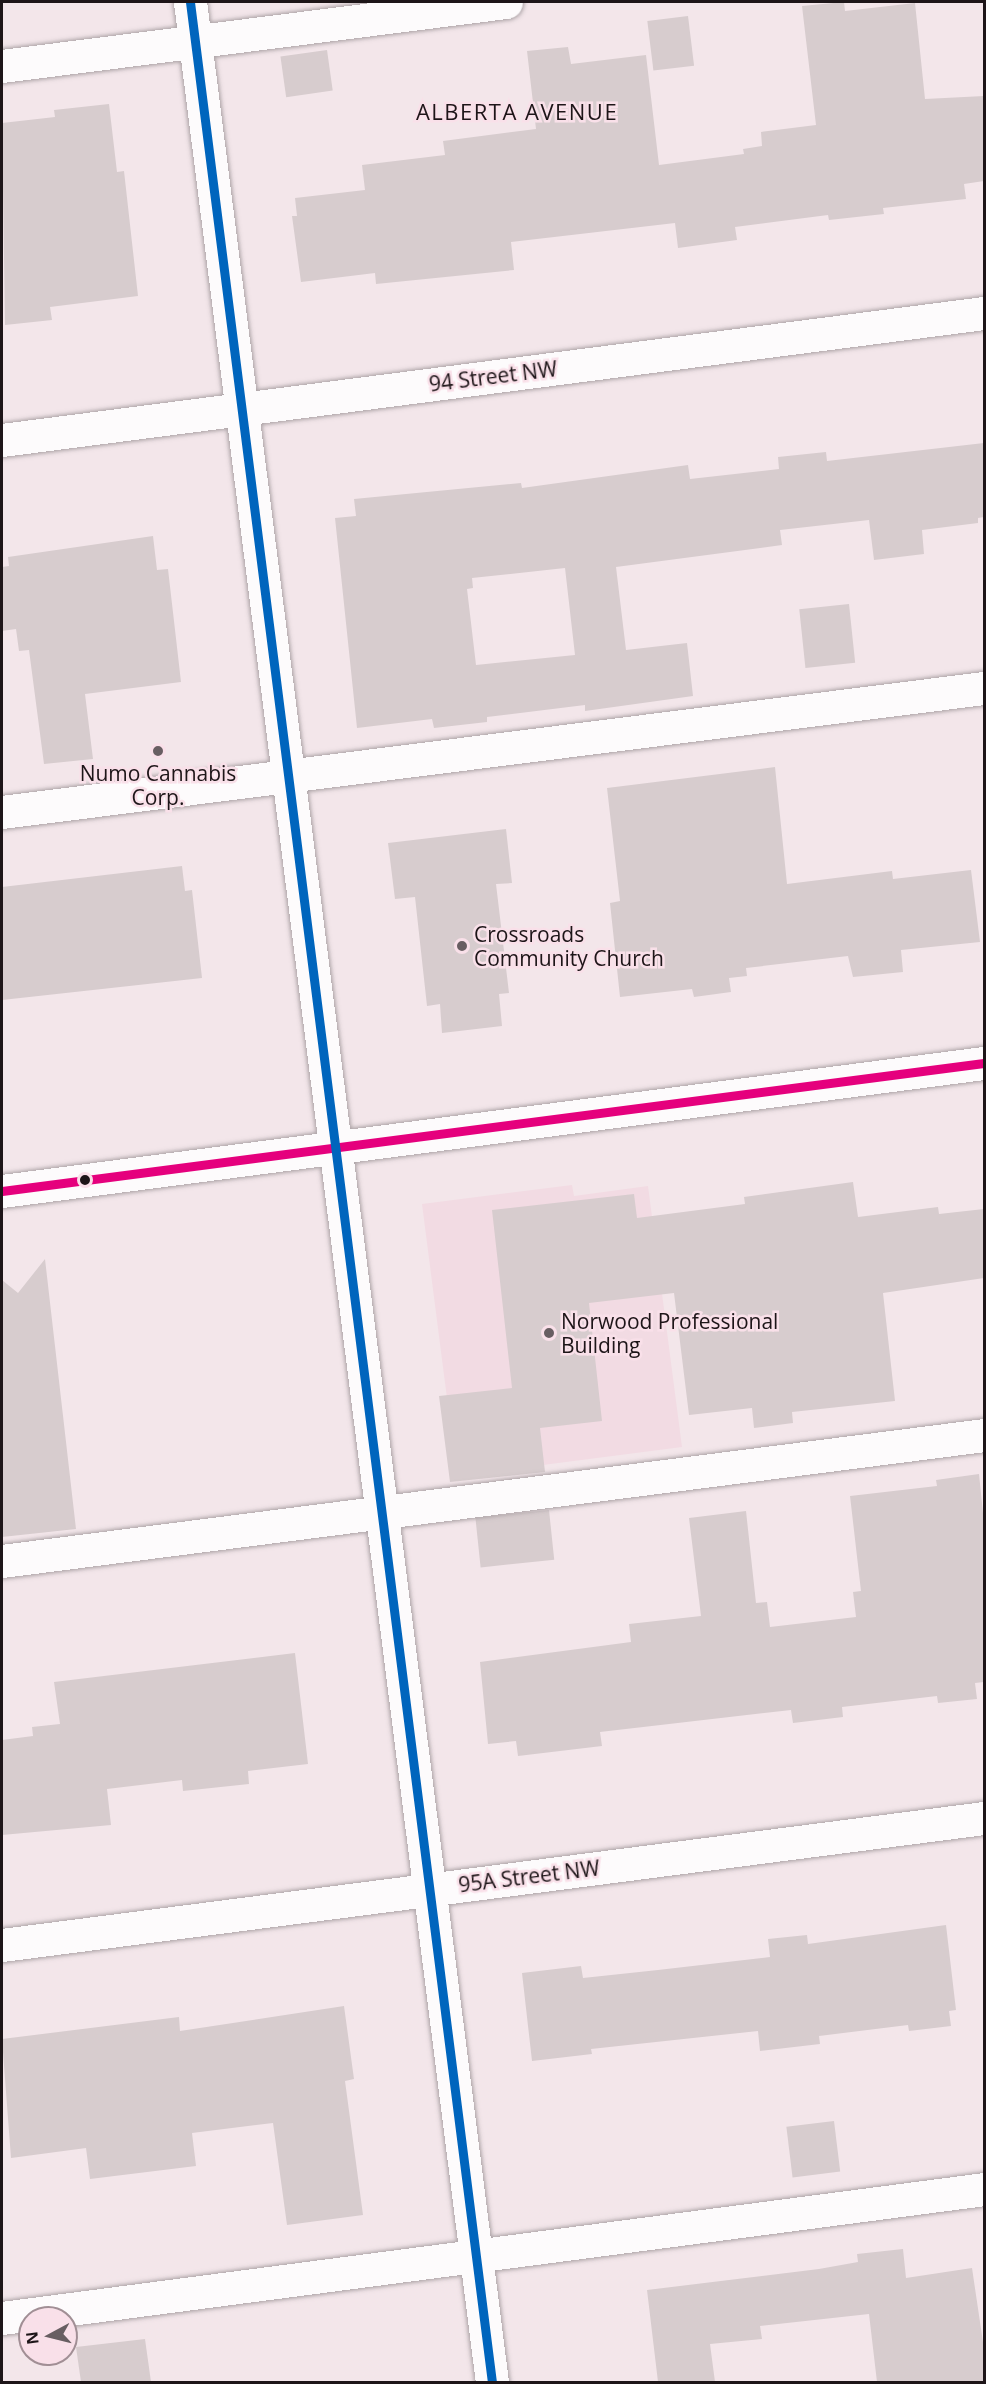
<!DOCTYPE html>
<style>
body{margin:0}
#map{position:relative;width:986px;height:2384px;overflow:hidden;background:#f3e6ea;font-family:"Open Sans",sans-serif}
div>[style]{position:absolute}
.built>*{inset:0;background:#f2dbe3}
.building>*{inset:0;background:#d7ccce;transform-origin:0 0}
.roads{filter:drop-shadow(0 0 2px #ada4a7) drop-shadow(0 0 2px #ada4a7)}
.minor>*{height:33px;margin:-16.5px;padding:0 16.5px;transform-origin:16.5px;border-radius:16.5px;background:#fdfbfc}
.bus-1>*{height:9px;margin:-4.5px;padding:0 4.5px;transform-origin:4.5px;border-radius:4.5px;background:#e5007d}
.bus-2>*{height:9px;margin:-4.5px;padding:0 4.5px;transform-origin:4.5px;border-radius:4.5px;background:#0065bd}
.dots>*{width:16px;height:16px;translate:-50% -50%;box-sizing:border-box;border:3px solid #f9e0e9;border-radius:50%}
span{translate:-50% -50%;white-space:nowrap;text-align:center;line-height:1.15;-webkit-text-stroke:5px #f9e0e9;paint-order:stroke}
.street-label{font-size:21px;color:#1d1518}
.poi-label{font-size:21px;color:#1d1518}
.left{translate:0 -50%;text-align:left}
.neighbourhood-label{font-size:22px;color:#1d1518;letter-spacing:1.5px}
.frame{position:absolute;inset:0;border:3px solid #1d1518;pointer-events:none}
.north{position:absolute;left:18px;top:2306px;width:60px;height:60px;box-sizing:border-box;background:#f9e0e9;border:2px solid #a18f95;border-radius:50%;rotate:263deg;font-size:16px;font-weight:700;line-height:24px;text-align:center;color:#1d1518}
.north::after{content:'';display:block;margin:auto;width:21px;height:27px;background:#685e62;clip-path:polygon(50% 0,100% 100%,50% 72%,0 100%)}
</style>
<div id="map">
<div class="built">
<i style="clip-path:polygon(572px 1185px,574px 1196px,648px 1186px,682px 1447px,457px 1476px,422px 1204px)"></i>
</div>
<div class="building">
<i style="clip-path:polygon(844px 2px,845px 11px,915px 3px,925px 99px,984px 96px,984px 181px,964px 184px,966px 199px,883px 208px,884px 214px,829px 220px,828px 215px,735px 227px,737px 240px,678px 248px,675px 223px,511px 242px,514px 270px,376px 284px,375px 273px,301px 282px,292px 216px,297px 216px,295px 198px,365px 190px,362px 165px,445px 155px,443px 141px,536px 129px,527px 51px,568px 47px,571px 64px,646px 55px,659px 165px,744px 154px,743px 149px,762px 146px,761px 132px,816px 125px,802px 6px)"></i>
<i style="left:688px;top:16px;width:50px;height:41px;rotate:83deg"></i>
<i style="left:327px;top:50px;width:41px;height:47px;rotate:82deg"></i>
<i style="clip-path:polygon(109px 104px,117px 172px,124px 171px,138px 296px,50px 307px,52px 320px,5px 325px,2px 123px,55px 117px,54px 110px)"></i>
<i style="clip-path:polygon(evenodd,984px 443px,984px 517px,978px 518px,978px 523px,922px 530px,924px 554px,874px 560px,869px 520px,780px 530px,782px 545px,616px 567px,626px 650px,687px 643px,693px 696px,585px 711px,585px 705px,487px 717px,487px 722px,434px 728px,432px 719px,357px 728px,335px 518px,356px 516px,354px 499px,521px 483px,522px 488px,688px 465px,690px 479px,779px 469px,778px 457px,826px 452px,827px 461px,984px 443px,565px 568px,575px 655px,476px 665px,467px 589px,473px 588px,472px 578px,565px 568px)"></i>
<i style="clip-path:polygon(153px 536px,157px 570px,168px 569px,181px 682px,85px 694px,93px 759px,44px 764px,29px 650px,19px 651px,16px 629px,2px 631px,2px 567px,9px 566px,8px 557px)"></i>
<i style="left:849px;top:604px;width:59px;height:50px;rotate:84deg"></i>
<i style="clip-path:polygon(775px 767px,787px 884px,892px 871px,893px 879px,971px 870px,980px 942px,901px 950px,903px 972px,853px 977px,848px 956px,746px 968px,747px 976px,729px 978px,731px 992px,694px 997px,692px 989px,620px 997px,610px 903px,620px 901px,607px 788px)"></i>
<i style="clip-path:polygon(506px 829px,512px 883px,496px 884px,509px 993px,499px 994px,502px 1026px,442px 1033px,440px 1004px,427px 1006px,415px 897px,395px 899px,388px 843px)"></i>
<i style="clip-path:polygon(182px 866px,185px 891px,192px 890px,202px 978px,2px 1000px,2px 887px)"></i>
<i style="clip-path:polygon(853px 1182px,858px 1217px,938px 1207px,939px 1214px,984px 1209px,984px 1278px,883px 1293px,895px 1401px,792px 1412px,793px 1423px,754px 1428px,752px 1408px,689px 1415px,674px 1293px,589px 1303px,602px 1421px,540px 1428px,545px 1472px,450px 1482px,439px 1396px,512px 1388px,492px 1210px,634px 1194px,637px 1218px,745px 1204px,744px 1197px)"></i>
<i style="clip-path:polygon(45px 1259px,76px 1529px,2px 1537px,2px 1280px,18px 1293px)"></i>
<i style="clip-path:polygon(979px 1474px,984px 1523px,984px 1682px,975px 1683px,977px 1699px,938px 1703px,937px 1696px,842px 1707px,843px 1717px,793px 1723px,791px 1710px,600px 1732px,602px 1746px,518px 1756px,516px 1741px,488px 1744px,480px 1662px,631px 1642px,629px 1624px,701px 1616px,689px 1518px,746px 1511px,756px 1603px,767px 1602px,770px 1627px,856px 1617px,853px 1592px,861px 1591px,850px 1496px,937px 1486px,936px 1480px)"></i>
<i style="left:549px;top:1510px;width:50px;height:74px;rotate:84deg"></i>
<i style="clip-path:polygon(295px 1653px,308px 1764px,248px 1771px,249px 1784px,183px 1791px,182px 1780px,107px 1789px,111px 1825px,2px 1835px,2px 1740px,33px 1736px,32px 1727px,60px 1724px,54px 1682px)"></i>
<i style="clip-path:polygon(946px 1925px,956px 2010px,949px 2011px,951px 2026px,909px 2031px,908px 2025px,819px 2036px,820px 2044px,760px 2051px,758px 2031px,591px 2049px,592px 2054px,532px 2061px,522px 1973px,581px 1966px,583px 1978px,658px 1970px,770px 1957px,768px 1939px,807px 1935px,808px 1944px)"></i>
<i style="clip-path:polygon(344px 2006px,354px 2079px,345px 2081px,363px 2215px,287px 2225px,273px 2123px,192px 2133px,196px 2166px,90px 2179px,86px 2148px,11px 2158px,2px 2039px,179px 2017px,180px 2031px)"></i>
<i style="left:834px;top:2121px;width:51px;height:48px;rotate:83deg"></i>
<i style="clip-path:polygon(903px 2249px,906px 2278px,972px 2268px,984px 2349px,984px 2382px,877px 2382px,869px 2314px,760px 2326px,762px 2339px,710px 2344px,715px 2382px,658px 2382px,647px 2290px,819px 2269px,858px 2262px,857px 2254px)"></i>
<i style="clip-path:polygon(145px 2339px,151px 2382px,81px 2382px,76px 2347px)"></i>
</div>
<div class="roads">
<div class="minor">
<i style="left:190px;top:2px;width:2399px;rotate:82.77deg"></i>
<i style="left:2px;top:66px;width:508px;rotate:-7.24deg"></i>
<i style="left:2px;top:440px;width:990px;rotate:-7.37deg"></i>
<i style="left:2px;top:812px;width:990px;rotate:-7.2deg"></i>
<i style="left:2px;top:1191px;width:990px;rotate:-7.43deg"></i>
<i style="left:2px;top:1561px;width:990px;rotate:-7.31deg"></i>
<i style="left:2px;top:1945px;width:990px;rotate:-7.37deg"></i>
<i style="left:2px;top:2318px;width:990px;rotate:-7.48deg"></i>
</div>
</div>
<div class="bus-1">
<i style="left:2px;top:1191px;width:990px;rotate:-7.43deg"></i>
</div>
<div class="bus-2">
<i style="left:190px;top:2px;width:2399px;rotate:82.77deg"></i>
</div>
<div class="dots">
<i style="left:158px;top:751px;background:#685e62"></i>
<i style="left:462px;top:946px;background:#685e62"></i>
<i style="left:85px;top:1180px;background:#1d1518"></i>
<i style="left:549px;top:1333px;background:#685e62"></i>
</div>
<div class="street-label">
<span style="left:493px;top:376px;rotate:-7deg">94 Street NW</span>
<span style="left:529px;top:1876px;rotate:-7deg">95A Street NW</span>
</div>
<div class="poi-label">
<span style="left:158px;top:785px">Numo Cannabis<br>Corp.</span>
<span class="left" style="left:474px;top:946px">Crossroads<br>Community Church</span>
<span class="left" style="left:561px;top:1333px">Norwood Professional<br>Building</span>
</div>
<div class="neighbourhood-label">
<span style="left:517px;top:112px">ALBERTA AVENUE</span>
</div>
<div class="frame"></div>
<div class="north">N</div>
</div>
